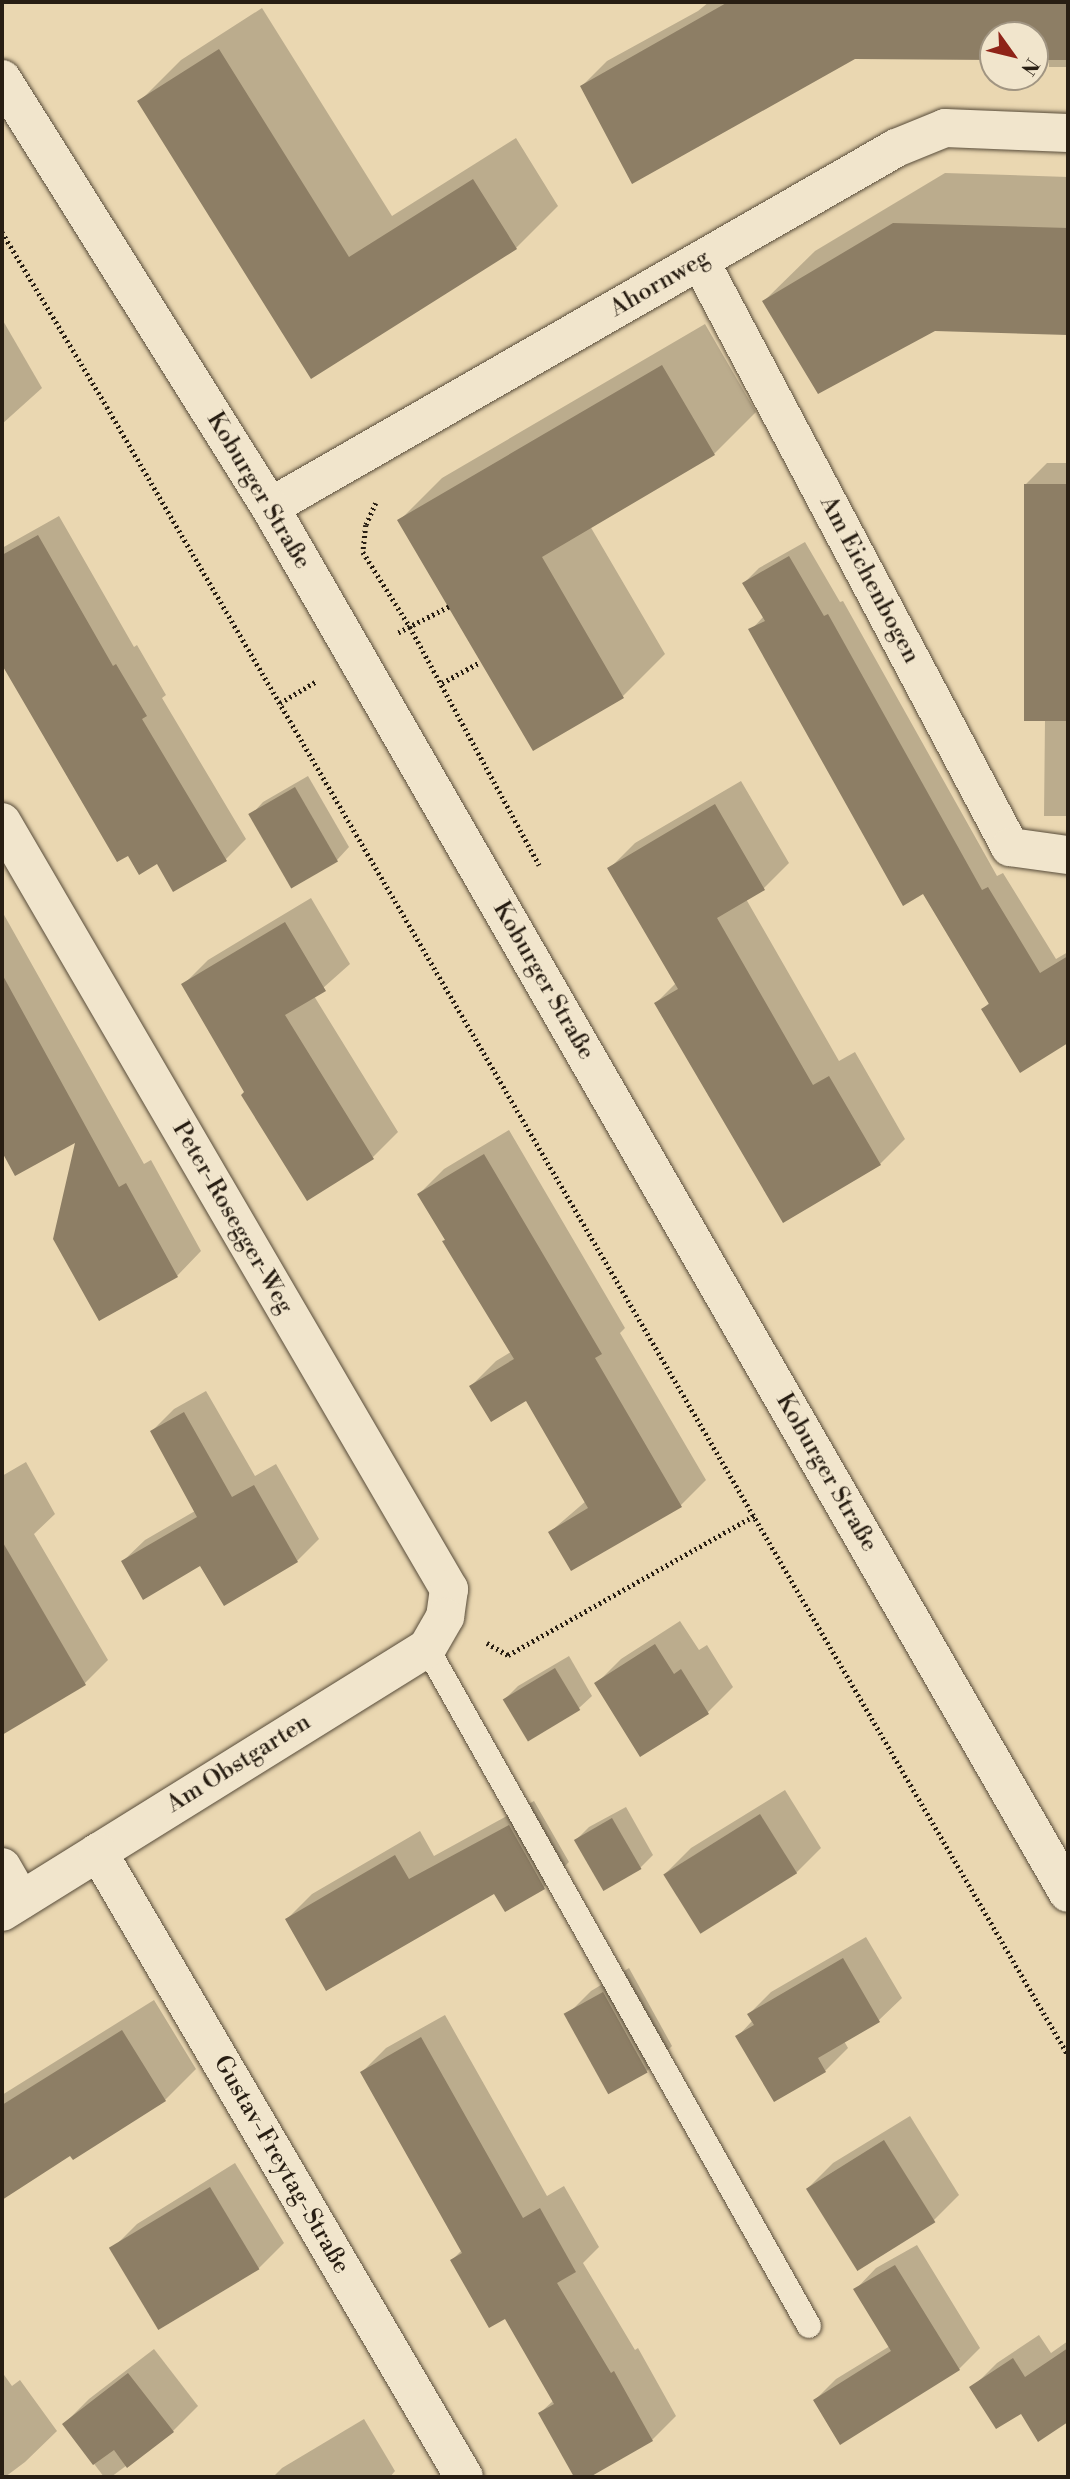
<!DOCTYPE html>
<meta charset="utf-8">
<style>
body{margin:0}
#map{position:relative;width:1070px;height:2479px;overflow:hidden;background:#ead7b1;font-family:"Libre Bodoni",serif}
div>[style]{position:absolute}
.shadow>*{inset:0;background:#0003}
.building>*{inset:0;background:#8d7e65;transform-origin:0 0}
.path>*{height:4.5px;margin-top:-2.25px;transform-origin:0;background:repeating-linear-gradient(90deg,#281e13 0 2px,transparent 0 5.5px)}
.roads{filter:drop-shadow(0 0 2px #584c3a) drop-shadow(0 0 2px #584c3a)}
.lane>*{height:24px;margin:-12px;padding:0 12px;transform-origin:12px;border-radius:12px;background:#f1e5cc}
.street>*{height:38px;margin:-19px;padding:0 19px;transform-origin:19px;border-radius:19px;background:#f1e5cc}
.secondary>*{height:38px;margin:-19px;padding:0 19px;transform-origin:19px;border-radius:19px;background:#f1e5cc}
span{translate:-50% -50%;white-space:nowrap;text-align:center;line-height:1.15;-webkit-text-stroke:5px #f1e5cc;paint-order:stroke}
.street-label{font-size:24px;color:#281e13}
.frame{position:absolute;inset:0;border:4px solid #281e13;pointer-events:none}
.north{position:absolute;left:979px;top:21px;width:70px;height:70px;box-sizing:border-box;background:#f1e5cc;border:2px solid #a19582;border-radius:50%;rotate:124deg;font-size:19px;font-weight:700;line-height:28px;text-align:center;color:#281e13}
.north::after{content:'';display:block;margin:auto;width:24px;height:32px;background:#8f2418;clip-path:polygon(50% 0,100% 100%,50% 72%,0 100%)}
</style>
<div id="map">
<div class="shadow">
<i style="clip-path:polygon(709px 2px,807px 2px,830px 45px,830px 2px,1068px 2px,1068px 67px,1049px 67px,1049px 58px,1035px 58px,1035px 35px,993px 35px,993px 58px,855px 57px,582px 86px,607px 61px,698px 11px)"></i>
<i style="clip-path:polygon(262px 8px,392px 216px,516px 138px,558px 206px,516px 248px,311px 376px,139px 102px,181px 60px)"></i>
<i style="clip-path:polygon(945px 173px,1068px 177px,1068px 334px,935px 330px,764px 301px,815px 251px)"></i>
<i style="clip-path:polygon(2px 319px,42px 388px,2px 424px)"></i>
<i style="clip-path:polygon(705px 324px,756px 412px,714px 454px,590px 526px,665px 654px,623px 696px,400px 520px,442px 478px)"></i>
<i style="clip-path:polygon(1047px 463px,1068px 463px,1068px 816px,1044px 816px,1045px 719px,1026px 484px)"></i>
<i style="clip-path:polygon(59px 516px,134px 647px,137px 645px,166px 695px,162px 698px,246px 839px,225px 860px,157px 862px,128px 854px,32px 713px,2px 657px,2px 548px)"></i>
<i style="clip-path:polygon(805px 542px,840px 602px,843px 601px,997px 876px,1003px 873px,1056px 959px,1068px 952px,1068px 1041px,1020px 1070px,983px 1009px,990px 1002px,924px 892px,751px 630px,764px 616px,744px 583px,759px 568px)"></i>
<i style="clip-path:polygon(308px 776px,349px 847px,337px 860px,251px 815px,263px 802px)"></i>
<i style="clip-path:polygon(741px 781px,789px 863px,764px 888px,746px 899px,839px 1061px,855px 1052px,905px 1139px,880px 1164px,656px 1003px,677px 982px,610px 868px,635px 843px)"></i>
<i style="clip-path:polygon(311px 898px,350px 964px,314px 996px,398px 1132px,373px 1157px,246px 1092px,183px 985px,208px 960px)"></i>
<i style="clip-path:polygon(3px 913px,144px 1164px,151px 1160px,201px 1251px,177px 1276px,78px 1140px,16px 1174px,2px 1148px)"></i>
<i style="clip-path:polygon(509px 1130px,625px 1328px,620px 1333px,706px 1480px,681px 1505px,550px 1532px,586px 1501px,527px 1398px,471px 1386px,496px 1361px,511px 1352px,419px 1194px,444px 1169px)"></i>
<i style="clip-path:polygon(206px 1391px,255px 1476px,276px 1464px,319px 1539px,297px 1561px,224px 1604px,201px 1564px,123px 1561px,145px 1540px,195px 1511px,152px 1431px,174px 1409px)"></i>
<i style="clip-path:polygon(26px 1462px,55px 1514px,34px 1534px,108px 1660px,85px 1683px,2px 1733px,2px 1476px)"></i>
<i style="clip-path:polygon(680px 1621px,699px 1650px,707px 1645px,733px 1687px,708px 1712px,641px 1755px,596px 1684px,621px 1659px)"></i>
<i style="clip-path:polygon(569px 1656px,592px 1696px,579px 1708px,505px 1699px,518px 1686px)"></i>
<i style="clip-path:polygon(785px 1790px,821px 1848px,796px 1873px,666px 1873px,691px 1848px)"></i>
<i style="clip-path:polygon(534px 1801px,569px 1862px,544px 1887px,287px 1919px,312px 1894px,420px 1831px,434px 1856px)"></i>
<i style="clip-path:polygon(626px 1807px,653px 1855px,640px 1868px,576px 1840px,589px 1827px)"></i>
<i style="clip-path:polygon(866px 1937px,902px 1998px,879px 2020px,844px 2041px,848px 2048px,825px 2071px,738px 2036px,753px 2020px,749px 2014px,771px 1992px)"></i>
<i style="clip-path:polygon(629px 1968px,672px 2046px,647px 2071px,566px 2016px,591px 1991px)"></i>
<i style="clip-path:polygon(154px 2000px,196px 2069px,165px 2100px,71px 2153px,2px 2198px,2px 2095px)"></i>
<i style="clip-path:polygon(445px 2015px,547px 2196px,564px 2186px,599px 2247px,583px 2263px,635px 2350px,638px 2348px,676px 2416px,652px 2440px,587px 2477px,576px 2477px,540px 2413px,554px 2400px,506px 2316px,452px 2260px,462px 2250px,362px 2072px,386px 2048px)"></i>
<i style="clip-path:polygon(910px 2116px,959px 2195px,934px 2220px,808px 2188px,833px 2163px)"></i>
<i style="clip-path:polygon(235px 2163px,284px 2243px,259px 2268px,112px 2249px,137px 2224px)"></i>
<i style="clip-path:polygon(917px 2245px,980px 2348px,959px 2369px,815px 2400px,836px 2379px,890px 2346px,855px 2290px,876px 2268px)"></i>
<i style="clip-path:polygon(1039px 2335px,1051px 2353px,1068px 2341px,1068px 2420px,1039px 2439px,1021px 2412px,972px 2388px,997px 2363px)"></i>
<i style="clip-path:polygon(154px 2349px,198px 2406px,173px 2431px,111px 2477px,104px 2477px,64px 2424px,89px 2399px)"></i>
<i style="clip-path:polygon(2px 2372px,12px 2386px,20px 2380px,57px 2431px,25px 2462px,5px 2477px,2px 2477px)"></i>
<i style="clip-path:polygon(364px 2419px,395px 2471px,390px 2477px,273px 2477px,282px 2468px)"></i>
</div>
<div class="building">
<i style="clip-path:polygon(728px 2px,1068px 2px,1068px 60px,1035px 60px,1035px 35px,993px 35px,993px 60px,855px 59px,632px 184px,580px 86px)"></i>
<i style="clip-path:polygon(219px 49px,349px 257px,473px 179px,517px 249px,311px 379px,137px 101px)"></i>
<i style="clip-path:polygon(893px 223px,1068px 228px,1068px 335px,935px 331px,818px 394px,762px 301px)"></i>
<i style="clip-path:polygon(662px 365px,715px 455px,542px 557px,624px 698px,533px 751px,397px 520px)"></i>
<i style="left:1024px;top:484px;width:44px;height:237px"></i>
<i style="clip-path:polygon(38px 535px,113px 666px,116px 664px,147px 716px,142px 719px,227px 861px,173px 892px,157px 864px,139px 875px,128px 856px,117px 862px,2px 665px,2px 555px)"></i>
<i style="clip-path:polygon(789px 556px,824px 616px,828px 614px,982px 890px,988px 887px,1040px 973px,1068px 956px,1068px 1043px,1020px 1073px,981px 1009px,989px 1004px,923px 894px,903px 906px,748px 629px,765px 621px,742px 583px)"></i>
<i style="left:295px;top:787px;width:86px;height:54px;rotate:60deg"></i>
<i style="clip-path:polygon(715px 804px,765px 890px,717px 918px,813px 1085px,829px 1076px,881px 1165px,783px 1223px,654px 1003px,678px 989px,607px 868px)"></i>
<i style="clip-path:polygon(285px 922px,326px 991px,285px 1015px,374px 1159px,307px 1201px,241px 1095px,244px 1092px,181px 984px)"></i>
<i style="clip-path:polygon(2px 974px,119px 1187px,126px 1183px,178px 1277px,99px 1321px,53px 1239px,75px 1143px,15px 1176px,2px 1152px)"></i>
<i style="clip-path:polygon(484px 1154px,602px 1354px,595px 1358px,682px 1507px,571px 1571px,548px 1532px,588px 1508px,526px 1401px,491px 1422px,469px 1386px,514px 1359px,442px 1241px,445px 1240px,417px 1194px)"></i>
<i style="clip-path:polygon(184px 1412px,232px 1497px,254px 1485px,298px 1562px,224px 1606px,200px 1566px,143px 1600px,121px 1561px,197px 1517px,150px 1431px)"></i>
<i style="clip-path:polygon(2px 1541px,86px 1685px,2px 1735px)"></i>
<i style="clip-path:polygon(655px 1644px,674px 1674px,681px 1669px,709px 1714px,640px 1757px,594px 1683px)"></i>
<i style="left:555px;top:1668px;width:49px;height:61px;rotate:59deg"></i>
<i style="left:760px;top:1814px;width:70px;height:114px;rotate:58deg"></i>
<i style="left:612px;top:1818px;width:59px;height:44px;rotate:60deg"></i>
<i style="clip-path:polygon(509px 1825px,545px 1889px,505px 1912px,494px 1894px,326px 1991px,285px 1919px,395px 1855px,409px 1879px)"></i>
<i style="clip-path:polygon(843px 1958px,880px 2022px,818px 2058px,826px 2072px,774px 2102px,735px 2036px,754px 2025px,747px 2014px)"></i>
<i style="left:603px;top:1992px;width:92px;height:45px;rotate:61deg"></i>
<i style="clip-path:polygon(122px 2030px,166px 2101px,73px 2160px,70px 2156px,2px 2200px,2px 2105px)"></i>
<i style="clip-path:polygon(421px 2037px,523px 2218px,540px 2208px,576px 2272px,557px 2283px,611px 2373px,614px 2371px,653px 2441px,590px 2477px,574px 2477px,538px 2413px,554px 2404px,505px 2319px,489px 2328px,450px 2260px,462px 2253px,360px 2072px)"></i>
<i style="left:884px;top:2140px;width:97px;height:92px;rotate:58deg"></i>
<i style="left:210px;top:2187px;width:96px;height:118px;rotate:59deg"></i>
<i style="clip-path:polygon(895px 2265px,960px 2370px,840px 2445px,813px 2400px,891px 2351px,853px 2289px)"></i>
<i style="clip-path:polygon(1068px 2348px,1068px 2422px,1038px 2442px,1021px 2414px,996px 2429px,969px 2387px,1013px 2358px,1025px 2377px)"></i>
<i style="clip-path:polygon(128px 2373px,174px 2432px,127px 2468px,114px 2450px,93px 2465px,62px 2424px)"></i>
</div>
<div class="path">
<i style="left:2px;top:232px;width:204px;rotate:59deg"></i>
<i style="left:107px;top:407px;width:1908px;rotate:59.75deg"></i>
<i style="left:376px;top:503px;width:24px;rotate:114deg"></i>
<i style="left:366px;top:525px;width:27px;rotate:96deg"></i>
<i style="left:363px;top:552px;width:89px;rotate:57.9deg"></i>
<i style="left:410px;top:627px;width:13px;rotate:153deg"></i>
<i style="left:449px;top:607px;width:44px;rotate:152.9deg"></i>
<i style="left:410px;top:627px;width:271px;rotate:61.5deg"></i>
<i style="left:442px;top:683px;width:43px;rotate:-28.9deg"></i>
<i style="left:280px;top:703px;width:41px;rotate:-31deg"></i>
<i style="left:487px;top:1643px;width:24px;rotate:30deg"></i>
<i style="left:508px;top:1655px;width:283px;rotate:-29.5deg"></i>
</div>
<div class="roads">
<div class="lane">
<i style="left:427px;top:1648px;width:778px;rotate:60.6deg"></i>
</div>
<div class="street">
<i style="left:700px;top:261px;width:663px;rotate:62.12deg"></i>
<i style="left:1010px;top:847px;width:59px;rotate:7.9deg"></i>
<i style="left:270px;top:507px;width:722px;rotate:-29.83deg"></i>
<i style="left:896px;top:148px;width:53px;rotate:-22.2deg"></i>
<i style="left:945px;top:128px;width:123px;rotate:2.3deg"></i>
<i style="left:2px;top:822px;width:888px;rotate:59.77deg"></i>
<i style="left:449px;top:1589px;width:28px;rotate:98deg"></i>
<i style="left:445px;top:1617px;width:36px;rotate:120deg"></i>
<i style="left:427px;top:1648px;width:500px;rotate:148.15deg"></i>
<i style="left:98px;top:1852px;width:724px;rotate:59.65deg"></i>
<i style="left:2px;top:1867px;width:38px;rotate:60deg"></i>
</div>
<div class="secondary">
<i style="left:2px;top:79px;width:505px;rotate:57.95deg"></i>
<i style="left:270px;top:507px;width:1599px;rotate:60.07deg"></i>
</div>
</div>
<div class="street-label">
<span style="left:660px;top:284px;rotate:-30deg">Ahornweg</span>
<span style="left:258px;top:491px;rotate:59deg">Koburger Straße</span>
<span style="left:869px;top:580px;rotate:62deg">Am Eichenbogen</span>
<span style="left:543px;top:981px;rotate:60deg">Koburger Straße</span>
<span style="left:232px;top:1218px;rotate:60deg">Peter-Rosegger-Weg</span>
<span style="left:826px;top:1473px;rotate:60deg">Koburger Straße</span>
<span style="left:239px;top:1764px;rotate:-32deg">Am Obstgarten</span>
<span style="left:281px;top:2165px;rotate:60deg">Gustav-Freytag-Straße</span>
</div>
<div class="frame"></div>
<div class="north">N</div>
</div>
